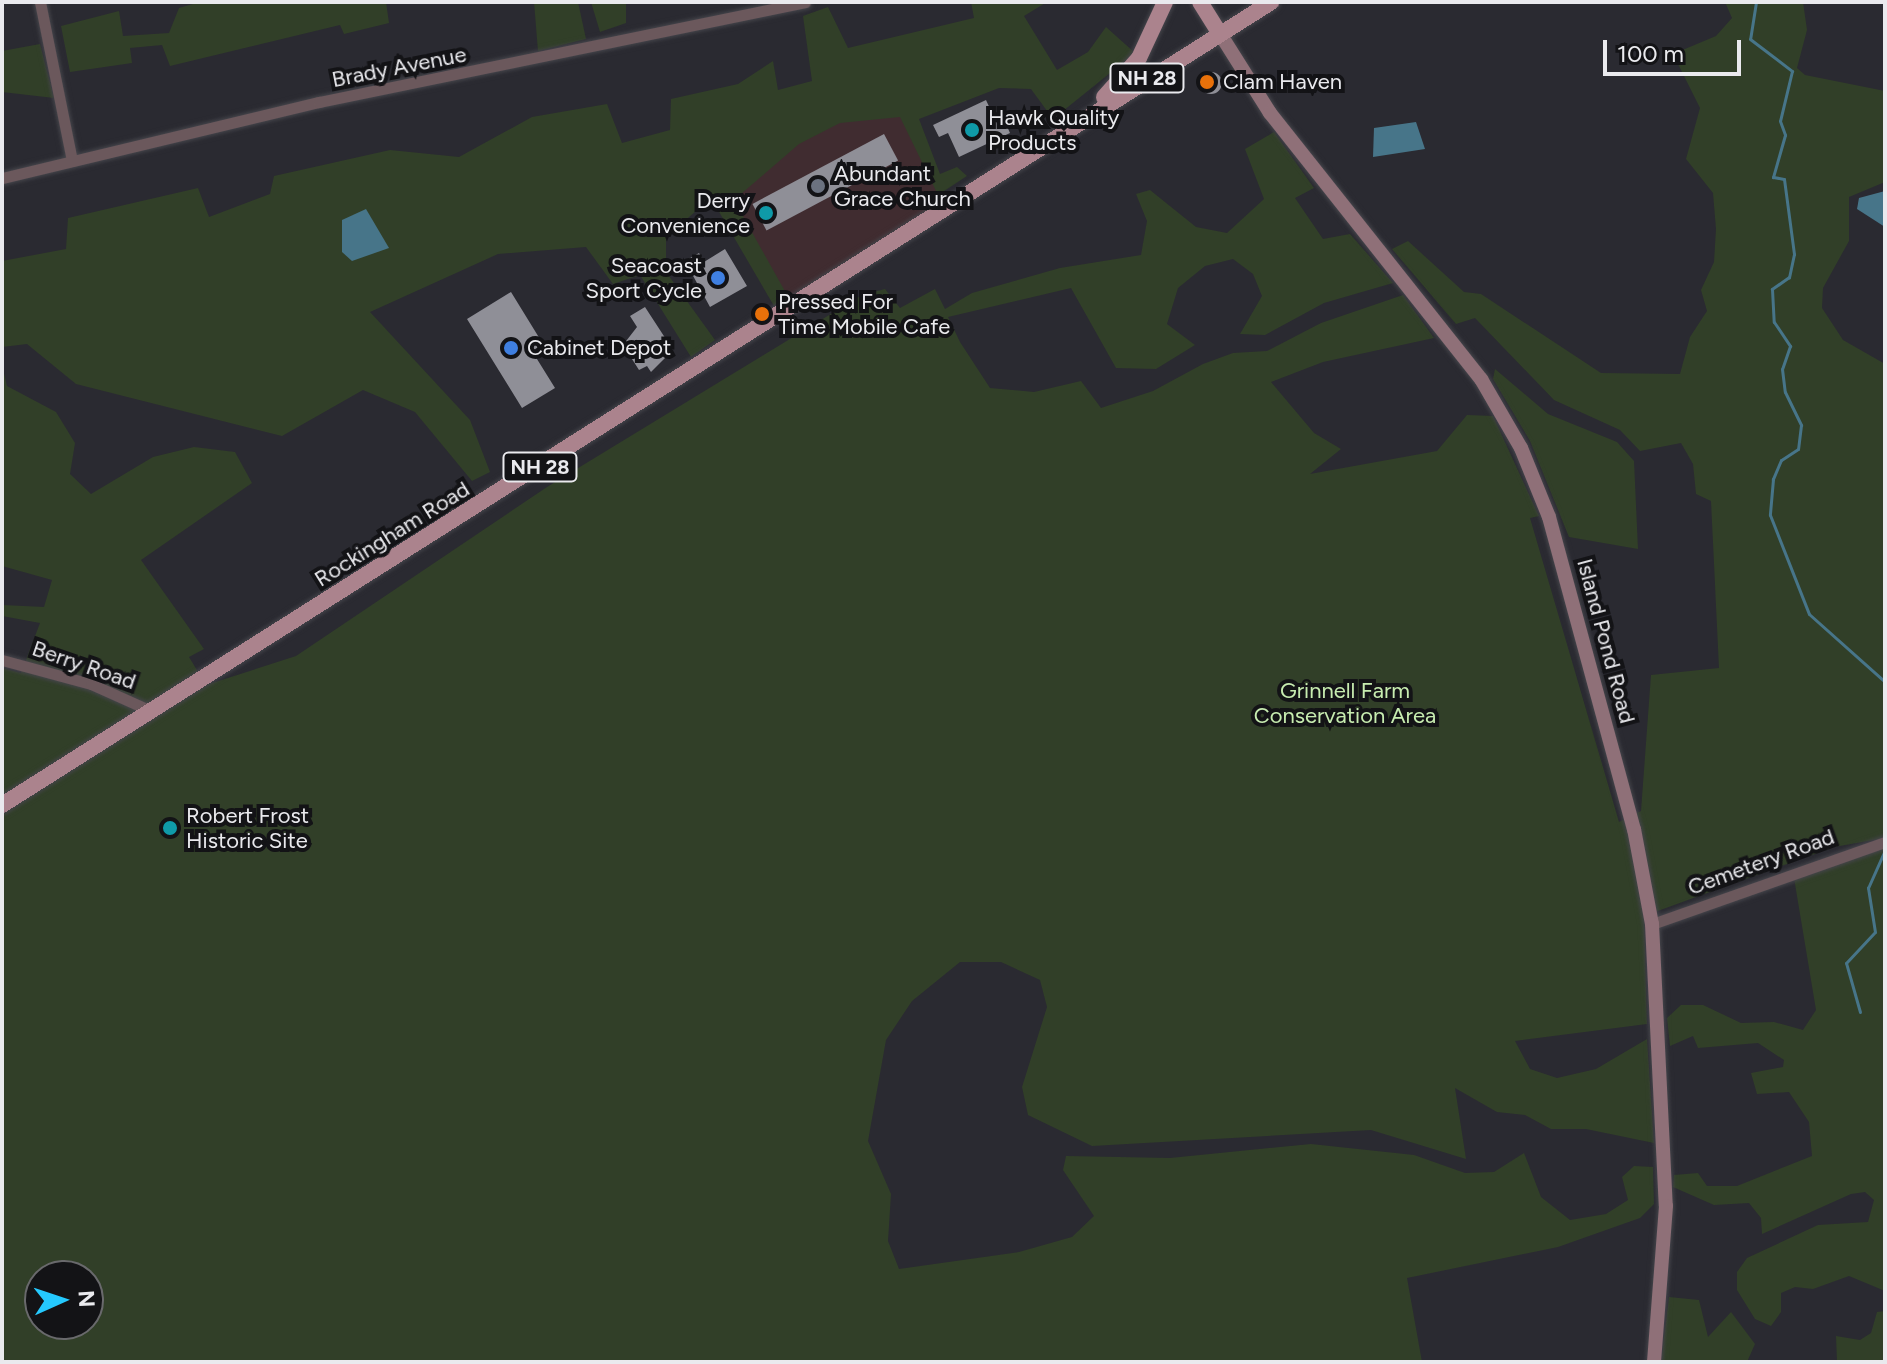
<!DOCTYPE html>
<style>
body{margin:0}
#map{position:relative;width:1887px;height:1364px;overflow:hidden;background:#2a2a31;font-family:Figtree,sans-serif}
div>[style]{position:absolute}
.commercial>*{inset:0;background:#402c30}
.green>*{inset:0;background:#313f28}
.water>*{inset:0;background:#477589}
.stream>*{height:3px;margin:-1.5px;padding:0 1.5px;transform-origin:1.5px;border-radius:1.5px;background:#477589}
.building>*{inset:0;background:#8f8f97;transform-origin:0 0}
.round{border-radius:50%}
.roads{filter:drop-shadow(0 0 2px #45454b) drop-shadow(0 0 2px #45454b)}
.street>*{height:11px;margin:-5.5px;padding:0 5.5px;transform-origin:5.5px;border-radius:5.5px;background:#6b585c}
.secondary>*{height:14px;margin:-7px;padding:0 7px;transform-origin:7px;border-radius:7px;background:#8f7078}
.primary>*{height:16px;margin:-8px;padding:0 8px;transform-origin:8px;border-radius:8px;background:#ab838d}
.dots>*{width:22px;height:22px;translate:-50% -50%;box-sizing:border-box;border:4px solid #131316;border-radius:50%}
span{translate:-50% -50%;white-space:nowrap;text-align:center;line-height:1.15;-webkit-text-stroke:8px #131316;paint-order:stroke}
.shield-label span{padding:2px 6px;background:#131316;border:2px solid;border-radius:6px;-webkit-text-stroke-width:0}
.shield-label{font-size:20px;color:#eaeaee;font-weight:700}
.street-label{font-size:22px;color:#eaeaee}
.poi-label{font-size:22px;color:#eaeaee}
.left{translate:0 -50%;text-align:left}
.right{translate:-100% -50%;text-align:right}
.park-label{font-size:22px;color:#c7ecb0}
.frame{position:absolute;inset:0;border:4px solid #eaeaee;pointer-events:none}
.north{position:absolute;left:24px;top:1260px;width:80px;height:80px;box-sizing:border-box;background:#131316;border:2px solid #69696c;border-radius:50%;rotate:87deg;font-size:22px;font-weight:700;line-height:32px;text-align:center;color:#eaeaee}
.north::after{content:'';display:block;margin:auto;width:28px;height:36px;background:#25c9fe;clip-path:polygon(50% 0,100% 100%,50% 72%,0 100%)}
.scale{position:absolute;left:1603px;top:40px;width:138px;height:36px;box-sizing:border-box;border:4px solid #eaeaee;border-top:0;padding-left:10px;font-size:24px;line-height:28px;white-space:nowrap;color:#eaeaee;-webkit-text-stroke:6px #131316;paint-order:stroke}
</style>
<div id="map">
<div class="commercial">
<i style="clip-path:polygon(886px 71px,946px 199px,778px 308px,699px 161px)"></i>
</div>
<div class="green">
<i style="clip-path:polygon(200px 2px,386px 2px,389px 23px,344px 34px,340px 25px,170px 66px,162px 45px,130px 48px,132px 63px,70px 72px,61px 26px,119px 11px,123px 36px,169px 33px,179px 8px)"></i>
<i style="clip-path:polygon(534px 2px,578px 2px,586px 39px,538px 51px)"></i>
<i style="clip-path:polygon(591px 2px,626px 2px,626px 23px,600px 32px)"></i>
<i style="clip-path:polygon(971px 2px,1047px 2px,1024px 16px,1057px 70px,1088px 52px,1106px 27px,1135px 53px,1053px 119px,1031px 89px,999px 88px,919px 119px,940px 174px,957px 167px,967px 176px,938px 195px,900px 117px,840px 123px,799px 144px,734px 200px,786px 293px,774px 306px,711px 198px,666px 237px,666px 272px,715px 340px,691px 357px,640px 275px,613px 284px,586px 247px,498px 254px,370px 312px,470px 420px,490px 472px,472px 481px,415px 412px,363px 390px,282px 436px,76px 384px,27px 344px,2px 347px,2px 261px,66px 249px,68px 218px,198px 188px,209px 217px,270px 194px,274px 176px,390px 150px,459px 157px,532px 117px,607px 104px,622px 143px,670px 130px,671px 99px,738px 84px,773px 61px,778px 90px,812px 81px,803px 16px,828px 7px,848px 48px,974px 18px)"></i>
<i style="clip-path:polygon(evenodd,1725px 2px,1803px 2px,1807px 30px,1797px 68px,1805px 75px,1885px 91px,1885px 182px,1849px 197px,1849px 241px,1823px 288px,1822px 308px,1843px 340px,1885px 364px,1885px 838px,1834px 847px,1644px 916px,1647px 1024px,1515px 1041px,1530px 1069px,1557px 1078px,1596px 1069px,1647px 1039px,1654px 1143px,1586px 1129px,1551px 1129px,1525px 1115px,1497px 1112px,1455px 1088px,1466px 1159px,1371px 1130px,1092px 1146px,1028px 1115px,1022px 1087px,1047px 1007px,1040px 980px,1001px 962px,960px 962px,912px 1001px,886px 1040px,868px 1141px,891px 1194px,888px 1241px,899px 1269px,1019px 1252px,1072px 1237px,1094px 1216px,1063px 1170px,1066px 1156px,1170px 1158px,1311px 1144px,1414px 1155px,1465px 1173px,1494px 1172px,1524px 1153px,1541px 1197px,1570px 1220px,1606px 1214px,1628px 1200px,1622px 1177px,1634px 1166px,1653px 1167px,1654px 1204px,1640px 1218px,1558px 1247px,1407px 1278px,1422px 1362px,2px 1362px,2px 668px,21px 673px,40px 623px,2px 616px,2px 605px,44px 607px,52px 580px,2px 566px,2px 365px,7px 386px,56px 412px,75px 443px,70px 474px,91px 494px,153px 457px,194px 447px,235px 452px,252px 483px,141px 560px,204px 649px,189px 657px,206px 685px,296px 656px,547px 487px,862px 295px,885px 289px,900px 308px,935px 289px,945px 309px,972px 293px,1060px 268px,1141px 255px,1147px 221px,1136px 194px,1150px 190px,1196px 227px,1227px 233px,1264px 199px,1245px 149px,1274px 132px,1314px 188px,1295px 198px,1323px 239px,1350px 234px,1393px 283px,1324px 303px,1265px 335px,1240px 334px,1262px 296px,1253px 274px,1233px 259px,1205px 266px,1178px 288px,1167px 324px,1195px 345px,1156px 369px,1116px 368px,1071px 288px,948px 317px,960px 342px,990px 388px,1034px 392px,1081px 381px,1101px 408px,1153px 391px,1203px 364px,1233px 353px,1267px 351px,1321px 323px,1403px 295px,1434px 338px,1323px 362px,1271px 382px,1314px 433px,1341px 449px,1310px 474px,1437px 451px,1467px 415px,1493px 416px,1539px 516px,1530px 518px,1619px 822px,1641px 811px,1651px 675px,1719px 668px,1711px 501px,1696px 494px,1693px 464px,1681px 443px,1640px 451px,1620px 430px,1554px 400px,1475px 318px,1456px 324px,1392px 249px,1408px 241px,1464px 292px,1481px 294px,1601px 373px,1680px 374px,1690px 337px,1707px 311px,1701px 290px,1714px 262px,1716px 229px,1713px 193px,1686px 159px,1700px 108px,1673px 54px,1716px 36px,1732px 18px,1725px 2px,40px 1276px,88px 1276px,88px 1324px,40px 1324px,40px 1276px)"></i>
<i style="clip-path:polygon(40px 44px,54px 98px,2px 92px,2px 51px)"></i>
<i style="clip-path:polygon(1495px 369px,1548px 414px,1617px 442px,1634px 461px,1638px 549px,1569px 537px,1530px 441px,1493px 379px)"></i>
<i style="clip-path:polygon(1885px 847px,1885px 1291px,1849px 1276px,1813px 1289px,1795px 1287px,1781px 1293px,1781px 1312px,1771px 1326px,1755px 1319px,1737px 1290px,1737px 1272px,1747px 1258px,1818px 1225px,1868px 1222px,1874px 1200px,1865px 1192px,1851px 1194px,1762px 1234px,1761px 1218px,1749px 1203px,1714px 1205px,1673px 1187px,1674px 1175px,1698px 1173px,1707px 1186px,1737px 1186px,1812px 1156px,1809px 1122px,1789px 1092px,1757px 1094px,1751px 1073px,1783px 1067px,1784px 1060px,1758px 1043px,1698px 1048px,1693px 1036px,1670px 1046px,1667px 1018px,1681px 1005px,1703px 1005px,1741px 1023px,1774px 1022px,1803px 1030px,1816px 1010px,1794px 878px)"></i>
<i style="clip-path:polygon(1669px 1297px,1699px 1300px,1708px 1337px,1731px 1312px,1755px 1344px,1747px 1362px,1661px 1362px)"></i>
<i style="clip-path:polygon(1885px 1311px,1885px 1362px,1837px 1362px,1836px 1336px,1860px 1340px,1871px 1333px,1877px 1312px)"></i>
</div>
<div class="water">
<i style="clip-path:polygon(1416px 122px,1425px 149px,1373px 157px,1374px 128px)"></i>
<i style="clip-path:polygon(1885px 191px,1885px 227px,1857px 209px,1859px 198px)"></i>
<i style="clip-path:polygon(366px 209px,389px 248px,352px 261px,342px 252px,342px 220px)"></i>
</div>
<div class="stream">
<i style="left:1756px;top:2px;width:37px;rotate:99deg"></i>
<i style="left:1750px;top:39px;width:53px;rotate:37.3deg"></i>
<i style="left:1792px;top:71px;width:51px;rotate:103.5deg"></i>
<i style="left:1780px;top:121px;width:15px;rotate:70deg"></i>
<i style="left:1785px;top:135px;width:44px;rotate:105.9deg"></i>
<i style="left:1773px;top:177px;width:11px;rotate:10deg"></i>
<i style="left:1784px;top:179px;width:76px;rotate:82.4deg"></i>
<i style="left:1794px;top:254px;width:24px;rotate:102deg"></i>
<i style="left:1789px;top:277px;width:21px;rotate:145deg"></i>
<i style="left:1772px;top:289px;width:33px;rotate:87deg"></i>
<i style="left:1774px;top:322px;width:29px;rotate:56deg"></i>
<i style="left:1790px;top:346px;width:24px;rotate:109deg"></i>
<i style="left:1782px;top:369px;width:23px;rotate:83deg"></i>
<i style="left:1785px;top:392px;width:37px;rotate:64deg"></i>
<i style="left:1801px;top:425px;width:24px;rotate:97deg"></i>
<i style="left:1798px;top:449px;width:20px;rotate:147deg"></i>
<i style="left:1781px;top:460px;width:21px;rotate:113deg"></i>
<i style="left:1773px;top:479px;width:36px;rotate:95deg"></i>
<i style="left:1770px;top:515px;width:106px;rotate:68.5deg"></i>
<i style="left:1809px;top:614px;width:102px;rotate:41.8deg"></i>
<i style="left:1860px;top:1012px;width:51px;rotate:-105.9deg"></i>
<i style="left:1846px;top:963px;width:42px;rotate:-46.9deg"></i>
<i style="left:1875px;top:932px;width:45px;rotate:-99deg"></i>
<i style="left:1868px;top:888px;width:39px;rotate:-66deg"></i>
</div>
<div class="building">
<i class="round" style="left:1200px;top:72px;width:22px;height:22px"></i>
<i style="clip-path:polygon(986px 100px,999px 128px,1006px 124px,1010px 133px,959px 157px,948px 133px,939px 137px,933px 125px)"></i>
<i style="left:884px;top:134px;width:30px;height:149px;rotate:62deg"></i>
<i style="clip-path:polygon(725px 249px,747px 286px,710px 307px,685px 261px,699px 253px,704px 262px)"></i>
<i style="clip-path:polygon(511px 292px,543px 344px,532px 351px,555px 388px,522px 408px,467px 319px)"></i>
<i style="clip-path:polygon(645px 307px,673px 350px,651px 372px,647px 366px,639px 370px,623px 345px,637px 327px,630px 316px)"></i>
</div>
<div class="roads">
<div class="street">
<i style="left:40px;top:2px;width:162px;rotate:78.6deg"></i>
<i style="left:2px;top:178px;width:326px;rotate:-13.5deg"></i>
<i style="left:319px;top:102px;width:496px;rotate:-11.6deg"></i>
<i style="left:2px;top:660px;width:92px;rotate:15.1deg"></i>
<i style="left:91px;top:684px;width:66px;rotate:24.2deg"></i>
<i style="left:1652px;top:924px;width:247px;rotate:-19.4deg"></i>
</div>
<div class="secondary">
<i style="left:1219px;top:32px;width:96px;rotate:57.8deg"></i>
<i style="left:1270px;top:113px;width:340px;rotate:51.6deg"></i>
<i style="left:1481px;top:379px;width:80px;rotate:59.9deg"></i>
<i style="left:1521px;top:448px;width:74px;rotate:67.9deg"></i>
<i style="left:1549px;top:517px;width:323px;rotate:74.8deg"></i>
<i style="left:1634px;top:829px;width:97px;rotate:79.3deg"></i>
<i style="left:1652px;top:924px;width:282px;rotate:87.2deg"></i>
<i style="left:1666px;top:1206px;width:156px;rotate:94.4deg"></i>
</div>
<div class="primary">
<i style="left:1200px;top:2px;width:36px;rotate:58deg"></i>
<i style="left:1104px;top:97px;width:52px;rotate:-48.1deg"></i>
<i style="left:1139px;top:58px;width:62px;rotate:-65.1deg"></i>
<i style="left:2px;top:805px;width:1502px;rotate:-32.32deg"></i>
</div>
</div>
<div class="dots">
<i style="left:1207px;top:82px;background:#e8710a"></i>
<i style="left:972px;top:130px;background:#0f9aa8"></i>
<i style="left:818px;top:186px;background:#6b7280"></i>
<i style="left:766px;top:213px;background:#0f9aa8"></i>
<i style="left:718px;top:278px;background:#3f7fe0"></i>
<i style="left:762px;top:314px;background:#e8710a"></i>
<i style="left:511px;top:348px;background:#3f7fe0"></i>
<i style="left:170px;top:828px;background:#0f9aa8"></i>
</div>
<div class="shield-label">
<span style="left:1147px;top:78px">NH 28</span>
<span style="left:540px;top:467px">NH 28</span>
</div>
<div class="street-label">
<span style="left:399px;top:67px;rotate:-11deg">Brady Avenue</span>
<span style="left:392px;top:534px;rotate:-32deg">Rockingham Road</span>
<span style="left:1606px;top:641px;rotate:75deg">Island Pond Road</span>
<span style="left:84px;top:665px;rotate:19deg">Berry Road</span>
<span style="left:1761px;top:862px;rotate:-20deg">Cemetery Road</span>
</div>
<div class="poi-label">
<span class="left" style="left:1223px;top:82px">Clam Haven</span>
<span class="left" style="left:988px;top:130px">Hawk Quality<br>Products</span>
<span class="left" style="left:834px;top:186px">Abundant<br>Grace Church</span>
<span class="right" style="left:750px;top:213px">Derry<br>Convenience</span>
<span class="right" style="left:702px;top:278px">Seacoast<br>Sport Cycle</span>
<span class="left" style="left:778px;top:314px">Pressed For<br>Time Mobile Cafe</span>
<span class="left" style="left:527px;top:348px">Cabinet Depot</span>
<span class="left" style="left:186px;top:828px">Robert Frost<br>Historic Site</span>
</div>
<div class="park-label">
<span style="left:1345px;top:703px">Grinnell Farm<br>Conservation Area</span>
</div>
<div class="frame"></div>
<div class="north">N</div>
<div class="scale">100 m</div>
</div>
